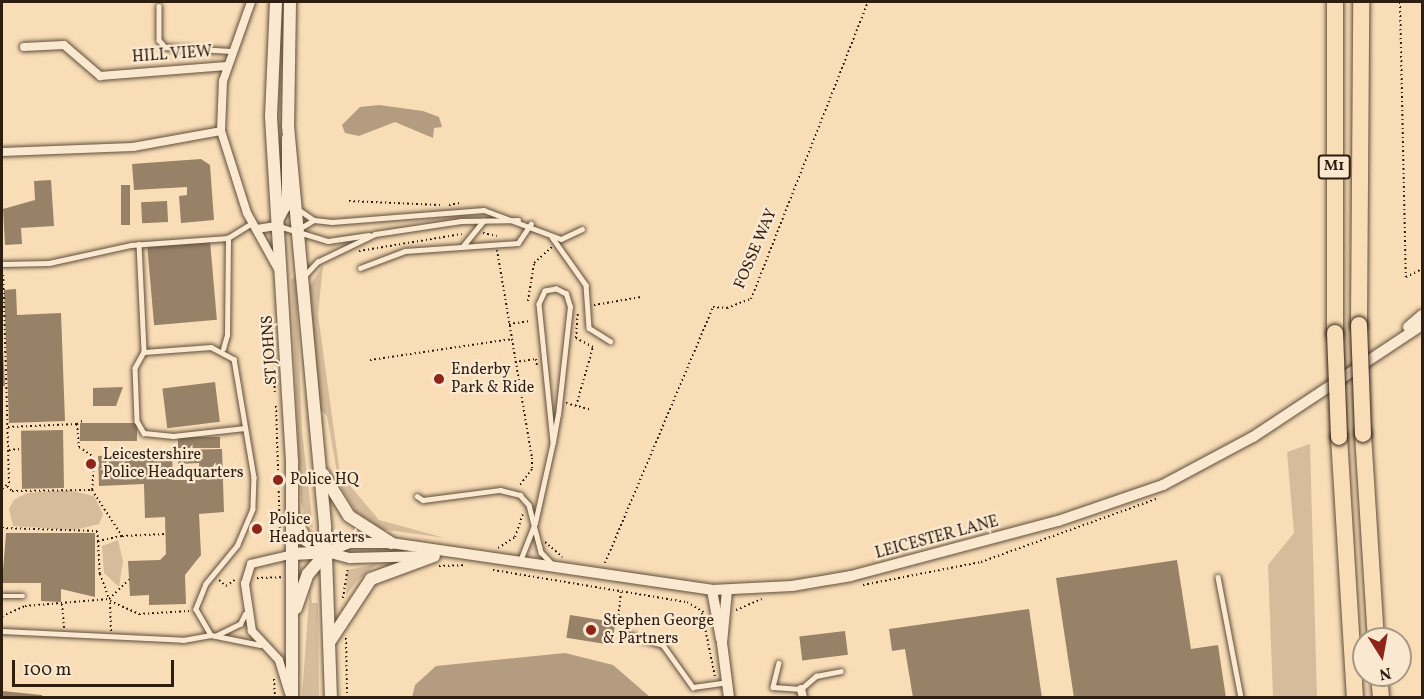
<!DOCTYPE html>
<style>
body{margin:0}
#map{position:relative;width:1424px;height:699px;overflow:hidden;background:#f8ddb7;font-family:Vollkorn,serif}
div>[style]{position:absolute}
.green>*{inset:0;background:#d6bc9b}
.water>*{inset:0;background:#b39c7f}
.building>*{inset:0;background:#978167;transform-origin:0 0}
.path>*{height:2px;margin-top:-1px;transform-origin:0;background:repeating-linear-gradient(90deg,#2e1d11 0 1.5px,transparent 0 4.5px)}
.roads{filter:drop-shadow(0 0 2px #604d3a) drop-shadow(0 0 2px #604d3a)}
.service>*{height:4.5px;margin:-2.25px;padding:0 2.25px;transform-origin:2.25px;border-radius:2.25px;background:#fae9d0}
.minor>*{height:8px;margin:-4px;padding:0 4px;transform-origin:4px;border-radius:4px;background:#fae9d0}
.tertiary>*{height:10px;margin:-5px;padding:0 5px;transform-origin:5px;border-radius:5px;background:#fae9d0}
.secondary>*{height:12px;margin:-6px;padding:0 6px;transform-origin:6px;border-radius:6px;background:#fae9d0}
.motorway>*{height:16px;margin:-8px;padding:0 8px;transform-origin:8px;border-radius:8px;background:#f8ddb7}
.bridges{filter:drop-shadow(0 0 2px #2e1d11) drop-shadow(0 0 2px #2e1d11)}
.motorway-bridge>*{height:16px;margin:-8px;padding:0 8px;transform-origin:8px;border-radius:8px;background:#f8ddb7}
.dots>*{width:16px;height:16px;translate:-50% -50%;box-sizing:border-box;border:3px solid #fae9d0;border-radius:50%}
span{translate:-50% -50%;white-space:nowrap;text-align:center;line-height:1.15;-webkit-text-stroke:4.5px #fae9d0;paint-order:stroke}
.shield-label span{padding:2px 4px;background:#fae9d0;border:2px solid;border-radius:4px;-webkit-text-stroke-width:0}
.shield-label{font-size:15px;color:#2e1d11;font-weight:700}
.street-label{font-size:16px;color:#2e1d11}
.poi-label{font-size:16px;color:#2e1d11}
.left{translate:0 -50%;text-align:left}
.frame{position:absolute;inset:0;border:3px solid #2e1d11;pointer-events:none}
.north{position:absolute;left:1352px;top:627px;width:60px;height:60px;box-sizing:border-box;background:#fae9d0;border:2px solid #a89784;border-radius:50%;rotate:169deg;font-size:16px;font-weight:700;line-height:24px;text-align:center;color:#2e1d11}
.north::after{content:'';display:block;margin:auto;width:21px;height:27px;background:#8f2418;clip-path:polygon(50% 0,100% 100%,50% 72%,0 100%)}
.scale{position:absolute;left:12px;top:660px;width:162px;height:27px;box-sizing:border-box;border:3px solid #2e1d11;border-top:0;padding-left:8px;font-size:18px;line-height:21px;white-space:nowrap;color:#2e1d11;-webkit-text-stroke:4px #fae9d0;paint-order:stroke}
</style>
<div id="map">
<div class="green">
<i style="clip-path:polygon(323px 265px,318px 315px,340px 474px,379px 520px,445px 538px,381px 529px,356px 512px,339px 484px,327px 416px,319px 408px,308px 289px)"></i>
<i style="clip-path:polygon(296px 278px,302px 431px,313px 528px,305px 521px,301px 501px,291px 279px)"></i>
<i style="clip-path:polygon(1310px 444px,1317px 697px,1273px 697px,1268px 565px,1294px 533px,1287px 452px)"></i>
<i style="clip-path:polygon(67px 490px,94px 496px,103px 514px,99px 524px,74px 530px,13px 526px,9px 509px,14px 500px,27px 493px)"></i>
<i style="clip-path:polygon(118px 540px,123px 561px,119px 587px,104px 573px,102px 546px)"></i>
<i style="clip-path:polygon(377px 564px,357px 581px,346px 595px,347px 570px)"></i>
<i style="clip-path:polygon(310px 586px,312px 603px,318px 603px,319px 697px,302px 698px)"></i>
</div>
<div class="water">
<i style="clip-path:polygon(379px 105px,423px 111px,439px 117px,442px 127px,434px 128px,433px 138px,395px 122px,359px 136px,345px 133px,342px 125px,360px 107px)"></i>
<i style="clip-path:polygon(565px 653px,613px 665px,650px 697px,412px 697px,415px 685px,436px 666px)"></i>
</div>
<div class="building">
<i style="clip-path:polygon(201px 159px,210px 165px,214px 220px,181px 223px,179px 196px,187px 195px,187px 187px,134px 190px,132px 164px)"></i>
<i style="clip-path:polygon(51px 180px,54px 226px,21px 228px,22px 244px,5px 245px,3px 209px,35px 200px,34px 181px)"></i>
<i style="left:121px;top:185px;width:9px;height:40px"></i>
<i style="left:167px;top:201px;width:21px;height:26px;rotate:87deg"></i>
<i style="left:210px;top:241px;width:79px;height:63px;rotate:85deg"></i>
<i style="clip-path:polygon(16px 289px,17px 315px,61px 313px,65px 421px,9px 423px,4px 290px)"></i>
<i style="clip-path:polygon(2px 351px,3px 351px,5px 386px,2px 386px)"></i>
<i style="left:215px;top:382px;width:40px;height:53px;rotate:83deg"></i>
<i style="clip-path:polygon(123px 387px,116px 406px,93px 406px,93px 388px)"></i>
<i style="left:137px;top:423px;width:18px;height:57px;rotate:90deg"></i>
<i style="left:63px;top:430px;width:58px;height:42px;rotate:89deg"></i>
<i style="left:178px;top:437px;width:42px;height:11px"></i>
<i style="clip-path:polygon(222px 449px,224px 512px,199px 514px,201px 555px,185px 575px,186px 604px,149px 605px,149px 595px,130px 596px,128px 561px,160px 560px,166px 554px,165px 517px,145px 518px,144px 484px,99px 486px,98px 456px,172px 453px,173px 480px,200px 480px,199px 463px,178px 464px,178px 450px)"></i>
<i style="clip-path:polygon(6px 533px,95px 533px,95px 597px,61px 589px,61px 602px,41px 601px,41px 583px,2px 583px)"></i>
<i style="clip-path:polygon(1177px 560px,1191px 649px,1218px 645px,1226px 698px,1074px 698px,1056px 578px)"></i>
<i style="clip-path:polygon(1029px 609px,1042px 698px,913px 698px,905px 649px,892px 651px,889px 629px)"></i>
<i style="left:570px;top:615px;width:46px;height:23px;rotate:9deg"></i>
<i style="left:845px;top:631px;width:24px;height:46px;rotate:83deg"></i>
<i style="clip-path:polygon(2px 691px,42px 695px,42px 698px,2px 698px)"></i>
</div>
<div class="path">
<i style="left:1400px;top:2px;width:275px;rotate:88.8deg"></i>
<i style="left:1406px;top:277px;width:18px;rotate:-27deg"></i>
<i style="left:349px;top:201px;width:91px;rotate:2.5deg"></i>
<i style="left:449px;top:205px;width:11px;rotate:-10deg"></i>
<i style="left:483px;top:233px;width:14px;rotate:12deg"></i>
<i style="left:497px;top:250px;width:90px;rotate:80.4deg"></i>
<i style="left:359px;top:251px;width:104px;rotate:-9.4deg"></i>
<i style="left:528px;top:301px;width:38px;rotate:-81deg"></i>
<i style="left:534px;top:263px;width:24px;rotate:-42deg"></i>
<i style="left:594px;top:305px;width:48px;rotate:-9.7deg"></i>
<i style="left:271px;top:319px;width:76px;rotate:87deg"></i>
<i style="left:509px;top:324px;width:21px;rotate:-8deg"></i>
<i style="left:370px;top:360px;width:144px;rotate:-8.4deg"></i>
<i style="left:512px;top:339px;width:121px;rotate:80.5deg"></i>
<i style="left:532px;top:458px;width:11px;rotate:90deg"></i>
<i style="left:532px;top:469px;width:21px;rotate:127deg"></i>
<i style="left:515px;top:362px;width:21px;rotate:-8deg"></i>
<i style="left:536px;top:359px;width:7px;rotate:82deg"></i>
<i style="left:566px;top:403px;width:24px;rotate:15deg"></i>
<i style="left:276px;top:406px;width:126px;rotate:88.2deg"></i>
<i style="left:576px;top:406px;width:61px;rotate:-73.9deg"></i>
<i style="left:593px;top:347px;width:19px;rotate:-152deg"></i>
<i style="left:576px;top:338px;width:27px;rotate:-86deg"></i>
<i style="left:77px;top:424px;width:8px;rotate:-30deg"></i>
<i style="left:8px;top:427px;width:69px;rotate:-2.5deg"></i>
<i style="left:77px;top:424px;width:23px;rotate:85deg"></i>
<i style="left:79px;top:447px;width:18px;rotate:34deg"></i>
<i style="left:94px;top:457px;width:33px;rotate:93deg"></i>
<i style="left:9px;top:450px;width:12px;rotate:-5deg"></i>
<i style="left:7px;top:486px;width:7px;rotate:45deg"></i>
<i style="left:12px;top:491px;width:80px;rotate:-0.7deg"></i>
<i style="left:92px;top:490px;width:55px;rotate:56.9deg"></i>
<i style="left:122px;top:536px;width:44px;rotate:-2.6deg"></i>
<i style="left:2px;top:489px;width:9px;rotate:-41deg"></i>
<i style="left:9px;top:483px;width:211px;rotate:-91.6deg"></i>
<i style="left:2px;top:528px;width:95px;rotate:1.8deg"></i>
<i style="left:97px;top:531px;width:10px;rotate:84deg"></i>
<i style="left:98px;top:541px;width:25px;rotate:-12deg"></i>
<i style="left:98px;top:541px;width:33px;rotate:87deg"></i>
<i style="left:100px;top:574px;width:27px;rotate:70deg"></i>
<i style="left:545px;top:542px;width:23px;rotate:41deg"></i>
<i style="left:498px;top:548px;width:20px;rotate:-33deg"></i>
<i style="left:515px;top:537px;width:24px;rotate:-71deg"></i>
<i style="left:605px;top:563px;width:278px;rotate:-67.1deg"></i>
<i style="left:713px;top:307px;width:14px;rotate:4deg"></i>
<i style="left:727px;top:308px;width:26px;rotate:-21deg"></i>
<i style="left:751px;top:299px;width:319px;rotate:-68.5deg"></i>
<i style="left:439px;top:566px;width:24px;rotate:-2deg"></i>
<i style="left:493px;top:570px;width:197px;rotate:9.4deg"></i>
<i style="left:687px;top:602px;width:21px;rotate:31deg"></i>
<i style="left:257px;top:578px;width:24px;rotate:-2deg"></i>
<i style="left:219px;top:580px;width:9px;rotate:41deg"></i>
<i style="left:226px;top:586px;width:12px;rotate:-35deg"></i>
<i style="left:863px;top:585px;width:120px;rotate:-11deg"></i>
<i style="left:981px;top:562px;width:186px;rotate:-19.8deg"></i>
<i style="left:343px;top:598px;width:30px;rotate:-81deg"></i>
<i style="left:62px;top:604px;width:24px;rotate:85deg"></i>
<i style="left:736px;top:610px;width:28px;rotate:-23deg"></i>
<i style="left:702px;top:613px;width:65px;rotate:78.5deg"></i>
<i style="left:2px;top:616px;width:25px;rotate:-23deg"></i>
<i style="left:25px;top:606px;width:84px;rotate:-4.8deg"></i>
<i style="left:109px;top:599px;width:28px;rotate:-44deg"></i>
<i style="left:618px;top:620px;width:28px;rotate:-84deg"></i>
<i style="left:111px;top:631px;width:30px;rotate:-92deg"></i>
<i style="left:110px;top:601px;width:32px;rotate:24deg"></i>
<i style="left:139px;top:614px;width:50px;rotate:-3.4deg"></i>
<i style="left:346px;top:638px;width:60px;rotate:89deg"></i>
<i style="left:274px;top:679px;width:19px;rotate:87deg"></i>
</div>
<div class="roads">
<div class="service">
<i style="left:159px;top:6px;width:34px;rotate:90deg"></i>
<i style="left:159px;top:40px;width:9px;rotate:49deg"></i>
<i style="left:165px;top:47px;width:66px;rotate:3.5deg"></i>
<i style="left:298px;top:209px;width:19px;rotate:35deg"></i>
<i style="left:314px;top:220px;width:18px;rotate:6deg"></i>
<i style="left:332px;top:222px;width:152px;rotate:-4.5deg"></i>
<i style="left:484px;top:210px;width:82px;rotate:20.6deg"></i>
<i style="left:561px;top:239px;width:23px;rotate:-25deg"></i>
<i style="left:279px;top:226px;width:51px;rotate:17deg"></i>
<i style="left:328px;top:241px;width:41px;rotate:-8.3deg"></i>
<i style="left:299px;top:229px;width:17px;rotate:-31deg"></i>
<i style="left:552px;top:237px;width:59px;rotate:54.7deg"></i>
<i style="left:586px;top:285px;width:43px;rotate:86deg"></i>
<i style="left:589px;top:328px;width:25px;rotate:32deg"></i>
<i style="left:139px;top:244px;width:108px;rotate:87.3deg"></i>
<i style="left:144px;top:352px;width:18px;rotate:119deg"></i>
<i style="left:135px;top:368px;width:53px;rotate:87.8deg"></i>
<i style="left:137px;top:421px;width:14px;rotate:60deg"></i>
<i style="left:144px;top:433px;width:29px;rotate:6deg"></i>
<i style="left:173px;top:436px;width:72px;rotate:-6.3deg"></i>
<i style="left:463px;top:246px;width:32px;rotate:-51deg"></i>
<i style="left:2px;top:264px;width:47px;rotate:-1.2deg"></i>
<i style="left:49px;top:263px;width:84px;rotate:-12.4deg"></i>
<i style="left:131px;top:245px;width:97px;rotate:-4.1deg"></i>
<i style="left:360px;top:268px;width:48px;rotate:-20.7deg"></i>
<i style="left:405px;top:251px;width:113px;rotate:-4deg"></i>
<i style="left:518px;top:243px;width:23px;rotate:-56deg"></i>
<i style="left:305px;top:275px;width:18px;rotate:-47deg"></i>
<i style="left:317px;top:262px;width:64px;rotate:-25.8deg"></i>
<i style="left:375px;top:234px;width:87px;rotate:-8.6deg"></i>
<i style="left:461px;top:221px;width:57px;rotate:-1deg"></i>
<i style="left:223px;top:349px;width:15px;rotate:-74deg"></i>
<i style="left:227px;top:335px;width:97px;rotate:-89.4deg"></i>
<i style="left:228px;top:238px;width:28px;rotate:-32deg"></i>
<i style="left:144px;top:352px;width:67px;rotate:-4.3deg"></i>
<i style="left:211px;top:347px;width:26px;rotate:28deg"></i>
<i style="left:234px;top:359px;width:120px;rotate:80.4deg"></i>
<i style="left:254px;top:477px;width:32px;rotate:92deg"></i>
<i style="left:253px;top:509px;width:39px;rotate:113deg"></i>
<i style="left:238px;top:545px;width:50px;rotate:129.4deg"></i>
<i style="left:206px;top:584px;width:27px;rotate:112deg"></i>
<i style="left:196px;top:609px;width:30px;rotate:60deg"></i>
<i style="left:211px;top:635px;width:50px;rotate:11.5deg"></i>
<i style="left:417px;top:496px;width:7px;rotate:34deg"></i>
<i style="left:423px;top:500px;width:78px;rotate:-7.4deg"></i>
<i style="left:500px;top:490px;width:21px;rotate:14deg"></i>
<i style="left:520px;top:495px;width:13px;rotate:48deg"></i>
<i style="left:529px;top:505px;width:49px;rotate:75.7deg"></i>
<i style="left:541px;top:552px;width:16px;rotate:47deg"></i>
<i style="left:520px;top:561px;width:41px;rotate:-68.5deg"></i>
<i style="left:535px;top:523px;width:83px;rotate:-77.5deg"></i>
<i style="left:553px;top:442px;width:27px;rotate:-80deg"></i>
<i style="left:558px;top:415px;width:109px;rotate:-83.7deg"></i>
<i style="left:570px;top:307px;width:14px;rotate:-107deg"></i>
<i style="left:566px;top:294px;width:11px;rotate:-153deg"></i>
<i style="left:556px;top:289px;width:11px;rotate:170deg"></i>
<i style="left:545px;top:291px;width:14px;rotate:115deg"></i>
<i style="left:539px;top:304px;width:139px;rotate:84.2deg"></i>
<i style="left:1218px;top:577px;width:123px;rotate:79.2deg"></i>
<i style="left:2px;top:596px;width:21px"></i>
<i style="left:2px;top:631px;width:181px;rotate:2.8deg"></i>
<i style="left:183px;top:640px;width:28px;rotate:-10deg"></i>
<i style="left:625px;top:634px;width:40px;rotate:16deg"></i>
<i style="left:663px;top:645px;width:52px;rotate:54.5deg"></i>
<i style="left:693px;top:687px;width:34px;rotate:-8deg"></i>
<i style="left:215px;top:636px;width:28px;rotate:-26deg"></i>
<i style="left:240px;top:624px;width:11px;rotate:-63deg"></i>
<i style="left:779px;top:663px;width:25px;rotate:104deg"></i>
<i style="left:773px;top:687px;width:28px;rotate:4deg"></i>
<i style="left:801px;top:689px;width:20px;rotate:-41deg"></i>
<i style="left:816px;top:676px;width:25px;rotate:-11deg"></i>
</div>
<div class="minor">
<i style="left:251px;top:2px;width:84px;rotate:109.5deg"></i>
<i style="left:223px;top:81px;width:50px;rotate:92.3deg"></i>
<i style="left:221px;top:131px;width:86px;rotate:72.4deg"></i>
<i style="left:247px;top:213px;width:64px;rotate:61deg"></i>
<i style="left:24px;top:47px;width:40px;rotate:-2.9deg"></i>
<i style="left:64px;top:45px;width:48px;rotate:40.7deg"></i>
<i style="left:100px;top:76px;width:127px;rotate:-4.5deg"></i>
<i style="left:2px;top:152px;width:131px;rotate:-2.2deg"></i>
<i style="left:133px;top:147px;width:89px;rotate:-10.3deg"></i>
<i style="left:257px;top:229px;width:19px;rotate:-9deg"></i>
<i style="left:276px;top:226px;width:21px;rotate:-61deg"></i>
<i style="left:286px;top:208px;width:70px;rotate:-90deg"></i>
<i style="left:801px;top:689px;width:9px;rotate:77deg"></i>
<i style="left:289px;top:693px;width:34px;rotate:-107deg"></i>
<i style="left:279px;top:660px;width:40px;rotate:-133deg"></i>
<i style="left:252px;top:631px;width:48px;rotate:-98.5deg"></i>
<i style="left:245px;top:584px;width:21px;rotate:-73deg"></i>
<i style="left:251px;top:564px;width:43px;rotate:-13.4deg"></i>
</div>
<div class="tertiary">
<i style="left:1408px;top:327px;width:18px;rotate:-41deg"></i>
<i style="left:327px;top:552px;width:24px;rotate:-22deg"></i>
<i style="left:349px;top:543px;width:42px"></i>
<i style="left:391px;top:543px;width:324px;rotate:8.3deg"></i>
<i style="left:712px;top:590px;width:80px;rotate:-2.9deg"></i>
<i style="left:792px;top:586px;width:60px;rotate:-9.6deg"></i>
<i style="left:851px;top:576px;width:214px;rotate:-14.9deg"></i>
<i style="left:1058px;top:521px;width:111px;rotate:-18.9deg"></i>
<i style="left:1163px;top:485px;width:102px;rotate:-28.1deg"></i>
<i style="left:1253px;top:437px;width:203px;rotate:-33.5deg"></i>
<i style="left:327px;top:552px;width:24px;rotate:15deg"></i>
<i style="left:350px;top:558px;width:80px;rotate:-1.4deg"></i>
<i style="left:712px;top:590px;width:50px;rotate:79.6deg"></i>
<i style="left:727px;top:590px;width:53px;rotate:95.4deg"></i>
<i style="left:722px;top:643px;width:55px;rotate:82.7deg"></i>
</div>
<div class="secondary">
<i style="left:276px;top:2px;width:115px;rotate:92.5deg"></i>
<i style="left:271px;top:117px;width:347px;rotate:86.5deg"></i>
<i style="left:292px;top:463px;width:235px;rotate:90deg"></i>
<i style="left:290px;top:2px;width:124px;rotate:90.9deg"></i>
<i style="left:288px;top:126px;width:403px;rotate:84.7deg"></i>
<i style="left:325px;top:527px;width:171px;rotate:88deg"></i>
<i style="left:323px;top:474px;width:49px;rotate:58.2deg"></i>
<i style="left:349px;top:516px;width:50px;rotate:32.7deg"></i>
<i style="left:295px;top:520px;width:23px;rotate:61deg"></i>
<i style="left:306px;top:540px;width:24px;rotate:30deg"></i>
<i style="left:293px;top:554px;width:33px;rotate:-3deg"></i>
<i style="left:296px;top:608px;width:36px;rotate:-71deg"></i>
<i style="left:308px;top:574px;width:29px;rotate:-49deg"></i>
<i style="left:330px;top:641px;width:74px;rotate:-56.5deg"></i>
<i style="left:371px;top:579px;width:67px;rotate:-20.1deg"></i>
</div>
<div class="motorway">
<i style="left:1359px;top:325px;width:323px;rotate:-89.6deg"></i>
<i style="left:1335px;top:333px;width:331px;rotate:-90deg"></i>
<i style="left:1363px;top:434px;width:205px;rotate:86.4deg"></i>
<i style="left:1339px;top:437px;width:261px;rotate:86.5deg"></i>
<i style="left:1379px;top:675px;width:23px;rotate:85deg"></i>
</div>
</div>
<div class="bridges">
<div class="motorway-bridge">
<i style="left:1359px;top:325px;width:109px;rotate:87.9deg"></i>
<i style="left:1335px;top:333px;width:104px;rotate:87.8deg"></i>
</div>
</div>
<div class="dots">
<i style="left:439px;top:379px;background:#8f2418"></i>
<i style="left:91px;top:464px;background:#8f2418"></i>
<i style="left:278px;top:480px;background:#8f2418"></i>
<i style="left:257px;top:529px;background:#8f2418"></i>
<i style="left:591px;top:630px;background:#8f2418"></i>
</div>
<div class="shield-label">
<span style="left:1334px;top:167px">M1</span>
</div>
<div class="street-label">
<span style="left:172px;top:55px;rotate:-4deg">HILL VIEW</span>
<span style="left:756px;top:249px;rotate:-67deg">FOSSE WAY</span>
<span style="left:270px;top:350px;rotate:-94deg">ST JOHNS</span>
<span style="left:937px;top:538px;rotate:-15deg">LEICESTER LANE</span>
</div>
<div class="poi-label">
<span class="left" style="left:451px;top:379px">Enderby<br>Park &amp; Ride</span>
<span class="left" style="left:103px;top:464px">Leicestershire<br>Police Headquarters</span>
<span class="left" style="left:290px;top:480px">Police HQ</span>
<span class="left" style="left:269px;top:529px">Police<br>Headquarters</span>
<span class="left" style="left:603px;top:630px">Stephen George<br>&amp; Partners</span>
</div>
<div class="frame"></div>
<div class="north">N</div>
<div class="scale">100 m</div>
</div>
